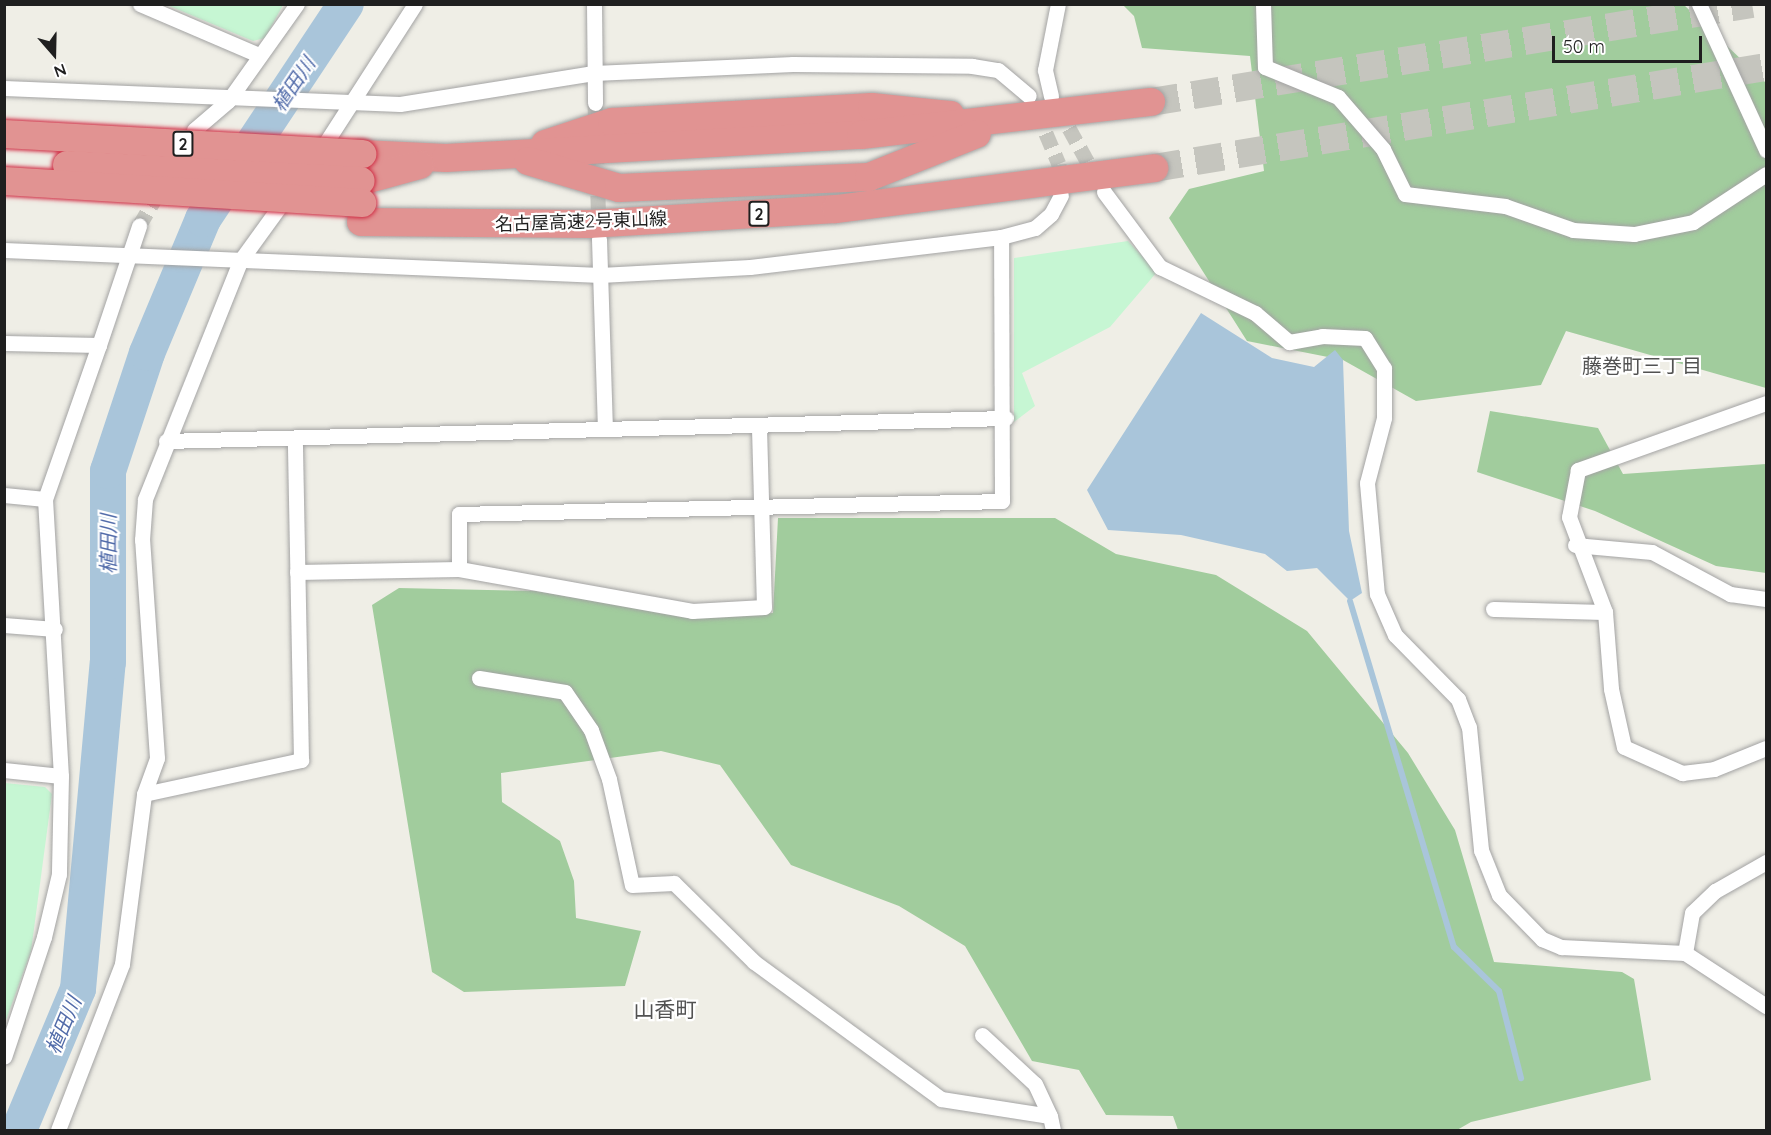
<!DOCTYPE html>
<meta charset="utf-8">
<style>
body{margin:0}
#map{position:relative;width:1771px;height:1135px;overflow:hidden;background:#efeee6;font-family:Quicksand,"Noto Sans JP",sans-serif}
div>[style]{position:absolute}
.forest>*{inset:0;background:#a1cc9d}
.park>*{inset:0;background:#c6f6d3}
.water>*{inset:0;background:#a9c5da}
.stream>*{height:6px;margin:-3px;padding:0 3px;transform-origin:3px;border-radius:3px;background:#a9c5da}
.river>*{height:36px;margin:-18px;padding:0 18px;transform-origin:18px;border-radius:18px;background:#a9c5da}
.street-tunnel>*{height:15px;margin-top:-7.5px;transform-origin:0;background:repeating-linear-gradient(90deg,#c5c5be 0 15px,transparent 0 23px)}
.highway-tunnel>*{height:28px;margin-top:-14px;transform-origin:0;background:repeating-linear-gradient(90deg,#c5c5be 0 28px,transparent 0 42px)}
.roads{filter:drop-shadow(0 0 2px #a3a3a3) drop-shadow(0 0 2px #a3a3a3)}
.street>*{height:15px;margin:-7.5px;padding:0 7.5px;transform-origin:7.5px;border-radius:7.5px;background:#fff}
.highway>*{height:28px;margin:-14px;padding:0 14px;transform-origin:14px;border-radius:14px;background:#e19392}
.bridges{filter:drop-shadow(0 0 2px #d03047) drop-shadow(0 0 2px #d03047)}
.highway-bridge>*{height:28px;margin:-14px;padding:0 14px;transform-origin:14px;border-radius:14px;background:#e19392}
span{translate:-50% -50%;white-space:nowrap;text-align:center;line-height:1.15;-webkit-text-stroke:4.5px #fff;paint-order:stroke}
.shield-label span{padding:2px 4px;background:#fff;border:2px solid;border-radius:4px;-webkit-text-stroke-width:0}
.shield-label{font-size:16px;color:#1f1f1f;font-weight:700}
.street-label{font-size:18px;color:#1f1f1f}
.water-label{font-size:20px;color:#516ba9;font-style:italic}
.neighbourhood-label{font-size:20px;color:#525252}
.quarter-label{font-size:21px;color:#525252}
.frame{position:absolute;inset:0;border:6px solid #1f1f1f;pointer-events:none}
.north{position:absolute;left:24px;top:24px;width:60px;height:60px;-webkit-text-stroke:4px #fff;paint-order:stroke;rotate:160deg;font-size:16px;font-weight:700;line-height:24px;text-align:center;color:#1f1f1f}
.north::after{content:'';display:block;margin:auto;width:21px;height:27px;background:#1f1f1f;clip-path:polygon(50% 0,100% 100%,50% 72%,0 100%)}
.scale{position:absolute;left:1552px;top:36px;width:150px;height:27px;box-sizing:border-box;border:3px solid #1f1f1f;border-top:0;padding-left:8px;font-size:18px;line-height:21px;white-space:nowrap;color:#1f1f1f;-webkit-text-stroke:4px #fff;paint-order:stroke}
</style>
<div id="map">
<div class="forest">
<i style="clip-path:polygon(1123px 5px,1684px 5px,1766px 83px,1766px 388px,1566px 331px,1541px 385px,1416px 401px,1343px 360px,1247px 341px,1169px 218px,1189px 189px,1264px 171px,1250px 56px,1142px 48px,1134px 16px)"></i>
<i style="clip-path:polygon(1490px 411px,1598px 428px,1623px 474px,1766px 464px,1766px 573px,1716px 566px,1595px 511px,1477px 472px)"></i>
<i style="clip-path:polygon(778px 518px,1055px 518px,1116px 554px,1216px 575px,1307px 631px,1408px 753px,1455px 830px,1494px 962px,1622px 972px,1634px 979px,1651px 1080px,1471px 1122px,1457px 1130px,1178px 1130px,1173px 1116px,1106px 1115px,1079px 1070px,1032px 1061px,965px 946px,899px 906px,791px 865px,720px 765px,661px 751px,501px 773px,502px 802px,560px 841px,574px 881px,576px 918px,641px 931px,625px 986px,464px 992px,432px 972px,372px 605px,399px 588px,536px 591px,692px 617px,773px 613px)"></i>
</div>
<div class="park">
<i style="clip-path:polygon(167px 5px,283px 5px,265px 38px,253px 41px)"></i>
<i style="clip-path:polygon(1128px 241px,1157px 272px,1110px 327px,1022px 373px,1035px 406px,1014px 422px,1014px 258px)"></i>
<i style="clip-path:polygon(5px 783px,45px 787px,52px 794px,31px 951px,5px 1023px)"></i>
</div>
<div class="water">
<i style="clip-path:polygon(1201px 313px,1272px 358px,1314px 367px,1335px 350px,1343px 360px,1349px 531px,1362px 593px,1350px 601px,1317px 568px,1287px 571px,1265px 554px,1181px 535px,1108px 530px,1087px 490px)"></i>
</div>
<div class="stream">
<i style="left:1350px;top:601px;width:361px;rotate:73.3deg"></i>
<i style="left:1454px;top:947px;width:63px;rotate:44.4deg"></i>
<i style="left:1499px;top:991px;width:90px;rotate:75.8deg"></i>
</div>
<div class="river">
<i style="left:19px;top:1130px;width:153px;rotate:-67.3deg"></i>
<i style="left:78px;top:989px;width:328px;rotate:-84.8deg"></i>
<i style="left:108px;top:662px;width:191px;rotate:-90deg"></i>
<i style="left:108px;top:471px;width:124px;rotate:-71.7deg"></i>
<i style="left:147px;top:353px;width:145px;rotate:-67.3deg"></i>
<i style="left:203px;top:219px;width:258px;rotate:-56.4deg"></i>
</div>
<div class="street-tunnel">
<i style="left:595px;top:103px;width:126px;rotate:88.2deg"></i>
<i style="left:1058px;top:108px;width:81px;rotate:61.2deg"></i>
<i style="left:1037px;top:112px;width:56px;rotate:67.1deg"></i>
<i style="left:1059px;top:164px;width:21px;rotate:87deg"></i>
<i style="left:139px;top:226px;width:45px;rotate:-59.5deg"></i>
</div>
<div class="highway-tunnel">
<i style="left:1151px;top:102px;width:609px;rotate:-9.26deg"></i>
<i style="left:1154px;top:168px;width:620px;rotate:-9.37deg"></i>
</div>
<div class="roads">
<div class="street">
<i style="left:140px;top:4px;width:129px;rotate:23.2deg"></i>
<i style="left:594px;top:4px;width:99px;rotate:89.4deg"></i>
<i style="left:1263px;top:4px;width:63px;rotate:88.2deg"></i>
<i style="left:1265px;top:67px;width:79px;rotate:22.3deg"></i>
<i style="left:1338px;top:97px;width:69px;rotate:49.1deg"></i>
<i style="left:1383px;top:149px;width:50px;rotate:63.9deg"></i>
<i style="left:1405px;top:194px;width:101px;rotate:6.8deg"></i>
<i style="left:1505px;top:206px;width:72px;rotate:19.4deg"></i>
<i style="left:1573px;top:230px;width:61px;rotate:3.8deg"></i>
<i style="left:1634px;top:234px;width:60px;rotate:-11.5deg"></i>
<i style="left:1693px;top:222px;width:87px;rotate:-33.3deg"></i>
<i style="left:1699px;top:4px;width:161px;rotate:65.3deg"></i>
<i style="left:4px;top:88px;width:396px;rotate:2.3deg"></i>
<i style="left:400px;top:104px;width:196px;rotate:-9.1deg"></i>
<i style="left:594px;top:73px;width:199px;rotate:-2.6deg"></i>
<i style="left:793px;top:64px;width:179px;rotate:0.6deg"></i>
<i style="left:972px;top:66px;width:26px;rotate:9deg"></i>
<i style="left:998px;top:70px;width:40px;rotate:40deg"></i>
<i style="left:1051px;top:96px;width:27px;rotate:-103deg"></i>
<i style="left:1045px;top:70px;width:67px;rotate:-78.9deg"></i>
<i style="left:194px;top:130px;width:45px;rotate:-40.5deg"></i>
<i style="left:228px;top:101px;width:119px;rotate:-54.6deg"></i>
<i style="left:319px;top:153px;width:177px;rotate:-57.2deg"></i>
<i style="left:1104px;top:192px;width:94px;rotate:53.3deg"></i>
<i style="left:1160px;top:267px;width:106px;rotate:25.8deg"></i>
<i style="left:1255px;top:313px;width:45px;rotate:40.5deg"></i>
<i style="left:1289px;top:342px;width:34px;rotate:-10deg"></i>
<i style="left:1322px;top:336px;width:43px;rotate:2.7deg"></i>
<i style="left:1365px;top:338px;width:36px;rotate:58deg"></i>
<i style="left:1384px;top:368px;width:50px;rotate:90deg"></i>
<i style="left:1384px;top:418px;width:67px;rotate:104.7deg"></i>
<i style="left:1367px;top:483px;width:111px;rotate:84.9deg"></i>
<i style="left:1377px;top:594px;width:45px;rotate:66.3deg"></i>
<i style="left:1395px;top:635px;width:90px;rotate:45.5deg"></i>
<i style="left:1458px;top:699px;width:30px;rotate:69deg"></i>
<i style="left:1469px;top:727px;width:124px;rotate:84.4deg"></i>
<i style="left:1481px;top:850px;width:48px;rotate:68.2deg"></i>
<i style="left:1499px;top:895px;width:62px;rotate:45.7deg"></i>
<i style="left:1542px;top:939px;width:21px;rotate:23deg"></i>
<i style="left:1561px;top:947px;width:124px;rotate:2.8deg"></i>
<i style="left:1685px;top:953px;width:97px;rotate:33.2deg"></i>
<i style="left:599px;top:239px;width:190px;rotate:88.2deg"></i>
<i style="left:4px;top:250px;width:597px;rotate:2.4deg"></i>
<i style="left:600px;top:275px;width:150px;rotate:-3.1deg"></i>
<i style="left:750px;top:267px;width:253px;rotate:-6.8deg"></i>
<i style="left:1001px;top:237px;width:35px;rotate:-15deg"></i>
<i style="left:1035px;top:228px;width:21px;rotate:-41deg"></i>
<i style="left:1051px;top:214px;width:21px;rotate:-62deg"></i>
<i style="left:4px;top:343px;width:95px;rotate:1.2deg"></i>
<i style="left:99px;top:345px;width:163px;rotate:109.3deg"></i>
<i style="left:45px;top:499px;width:277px;rotate:86.7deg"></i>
<i style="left:61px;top:776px;width:98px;rotate:91.2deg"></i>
<i style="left:59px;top:874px;width:65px;rotate:103.4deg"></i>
<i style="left:44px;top:937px;width:126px;rotate:108.4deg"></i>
<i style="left:99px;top:345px;width:126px;rotate:-71.4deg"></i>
<i style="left:1766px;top:403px;width:200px;rotate:160.4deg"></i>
<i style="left:1578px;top:470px;width:48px;rotate:100.8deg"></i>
<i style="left:1569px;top:517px;width:102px;rotate:69.2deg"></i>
<i style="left:1605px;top:612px;width:77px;rotate:85.5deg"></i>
<i style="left:1611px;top:689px;width:59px;rotate:77.4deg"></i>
<i style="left:1624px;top:747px;width:64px;rotate:24.1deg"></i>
<i style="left:1682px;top:773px;width:32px;rotate:-7deg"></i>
<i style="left:1714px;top:769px;width:56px;rotate:-22deg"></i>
<i style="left:166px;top:441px;width:840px;rotate:-1.57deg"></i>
<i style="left:4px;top:495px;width:41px;rotate:5.6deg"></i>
<i style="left:1575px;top:545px;width:77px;rotate:5.2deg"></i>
<i style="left:1652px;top:552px;width:89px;rotate:28.3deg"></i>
<i style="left:1730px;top:594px;width:36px;rotate:8deg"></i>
<i style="left:459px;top:569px;width:55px;rotate:-90deg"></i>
<i style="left:459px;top:514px;width:543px;rotate:-1.37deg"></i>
<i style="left:1002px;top:501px;width:264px;rotate:-90.2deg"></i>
<i style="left:297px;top:572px;width:162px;rotate:-1.1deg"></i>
<i style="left:459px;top:569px;width:237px;rotate:10.2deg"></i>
<i style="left:692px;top:611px;width:72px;rotate:-3.2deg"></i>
<i style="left:764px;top:607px;width:180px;rotate:-91.6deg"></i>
<i style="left:1493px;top:609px;width:112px;rotate:1.5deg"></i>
<i style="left:4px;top:625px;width:51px;rotate:4.5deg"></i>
<i style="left:479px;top:678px;width:87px;rotate:9.2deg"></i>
<i style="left:565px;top:692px;width:46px;rotate:55.6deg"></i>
<i style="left:591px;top:730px;width:52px;rotate:69.8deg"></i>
<i style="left:609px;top:779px;width:108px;rotate:77.8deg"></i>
<i style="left:632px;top:885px;width:42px;rotate:-2.7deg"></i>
<i style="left:674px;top:883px;width:112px;rotate:44.6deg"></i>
<i style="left:754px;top:962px;width:232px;rotate:36.2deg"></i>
<i style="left:941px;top:1099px;width:110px;rotate:8.9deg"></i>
<i style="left:1050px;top:1116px;width:14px;rotate:78deg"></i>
<i style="left:4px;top:770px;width:57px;rotate:6deg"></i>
<i style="left:144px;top:794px;width:161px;rotate:-12.2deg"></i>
<i style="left:301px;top:760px;width:322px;rotate:-91.1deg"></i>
<i style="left:1685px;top:953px;width:41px;rotate:-80.1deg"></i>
<i style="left:1692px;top:913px;width:32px;rotate:-44deg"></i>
<i style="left:1715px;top:891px;width:59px;rotate:-29.6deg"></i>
<i style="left:982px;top:1035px;width:72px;rotate:42.8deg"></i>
<i style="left:1035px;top:1084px;width:35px;rotate:65deg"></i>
<i style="left:58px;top:1130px;width:178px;rotate:-68.9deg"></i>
<i style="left:122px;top:964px;width:171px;rotate:-82.6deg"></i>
<i style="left:144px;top:794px;width:38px;rotate:-70deg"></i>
<i style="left:157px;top:758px;width:219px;rotate:-93.9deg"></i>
<i style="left:142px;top:540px;width:41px;rotate:-85.8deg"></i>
<i style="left:145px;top:499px;width:256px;rotate:-68.2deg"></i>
<i style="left:240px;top:261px;width:80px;rotate:-54.1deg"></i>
</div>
<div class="highway">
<i style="left:545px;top:144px;width:71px;rotate:-18.2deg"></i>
<i style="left:612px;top:122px;width:260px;rotate:-3.3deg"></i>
<i style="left:872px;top:107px;width:79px;rotate:5.8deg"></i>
<i style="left:362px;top:154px;width:84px;rotate:2.7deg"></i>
<i style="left:446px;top:158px;width:416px;rotate:-3.2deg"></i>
<i style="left:861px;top:135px;width:292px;rotate:-6.5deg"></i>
<i style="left:528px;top:161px;width:95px;rotate:16.5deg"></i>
<i style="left:619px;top:188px;width:250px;rotate:-2.5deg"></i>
<i style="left:869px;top:177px;width:116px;rotate:-21.7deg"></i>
<i style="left:361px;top:181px;width:61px;rotate:-15.2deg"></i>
<i style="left:361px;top:222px;width:228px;rotate:0.5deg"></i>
<i style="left:589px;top:224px;width:247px;rotate:-3.5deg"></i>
<i style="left:836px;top:209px;width:321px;rotate:-7.3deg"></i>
</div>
</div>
<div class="bridges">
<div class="highway-bridge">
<i style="left:4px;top:134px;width:359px;rotate:3.2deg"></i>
<i style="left:67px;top:165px;width:294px;rotate:3.1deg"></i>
<i style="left:4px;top:181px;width:359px;rotate:3.5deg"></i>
</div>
</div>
<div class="shield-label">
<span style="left:183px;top:144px">2</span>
<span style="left:759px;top:214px">2</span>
</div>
<div class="street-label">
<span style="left:581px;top:222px;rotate:-2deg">名古屋高速2号東山線</span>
</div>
<div class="water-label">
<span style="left:293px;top:84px;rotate:-56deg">植田川</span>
<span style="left:108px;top:544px;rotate:-90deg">植田川</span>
<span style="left:63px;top:1025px;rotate:-67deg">植田川</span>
</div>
<div class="neighbourhood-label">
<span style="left:1642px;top:365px">藤巻町三丁目</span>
</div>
<div class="quarter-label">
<span style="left:665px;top:1009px">山香町</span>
</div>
<div class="frame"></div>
<div class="north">N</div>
<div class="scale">50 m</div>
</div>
